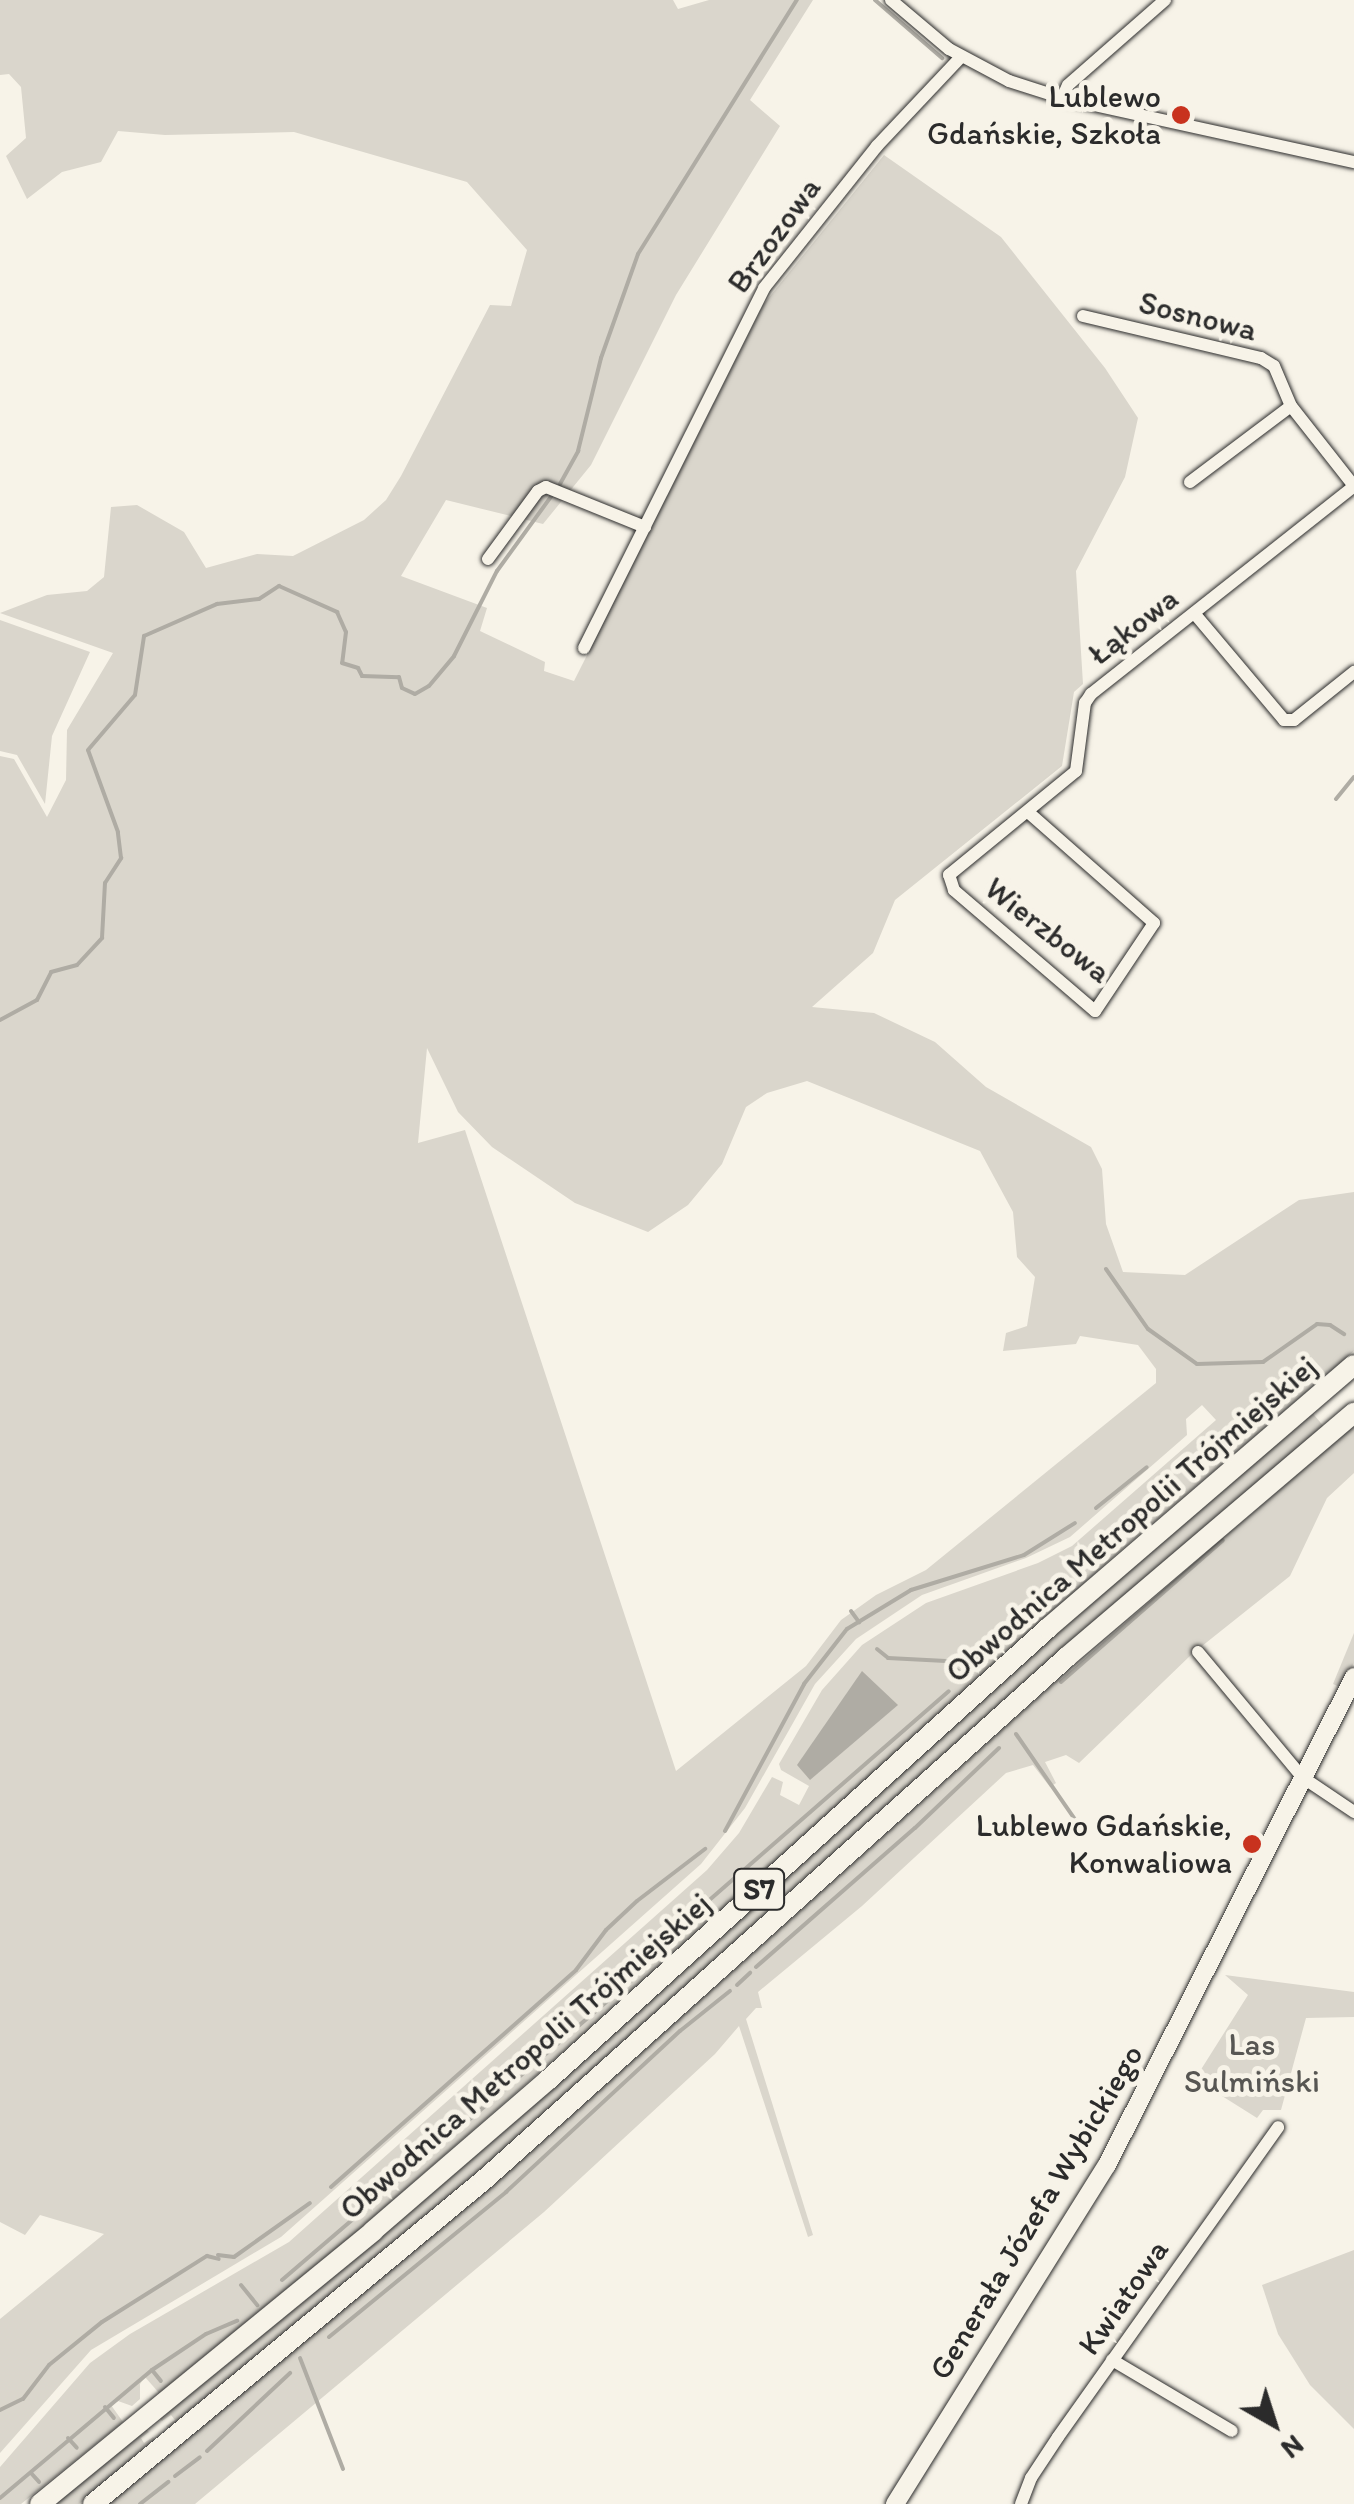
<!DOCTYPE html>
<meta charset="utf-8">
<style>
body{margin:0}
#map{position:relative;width:1354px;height:2504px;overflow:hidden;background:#f7f3e8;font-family:Itim,sans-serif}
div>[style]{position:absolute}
.green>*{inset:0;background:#dad6cc}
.water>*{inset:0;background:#afaca4}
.stream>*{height:4px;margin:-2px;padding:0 2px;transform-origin:2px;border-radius:2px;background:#afaca4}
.roads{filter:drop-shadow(0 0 2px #2b2b2b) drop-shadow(0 0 2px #2b2b2b)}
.minor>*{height:12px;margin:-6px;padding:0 6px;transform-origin:6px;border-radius:6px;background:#f7f3e8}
.major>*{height:18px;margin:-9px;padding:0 9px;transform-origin:9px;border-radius:9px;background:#f7f3e8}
.highway>*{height:20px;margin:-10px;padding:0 10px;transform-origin:10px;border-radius:10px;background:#f7f3e8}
.dots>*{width:28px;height:28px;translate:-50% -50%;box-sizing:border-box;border:5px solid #f7f3e8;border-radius:50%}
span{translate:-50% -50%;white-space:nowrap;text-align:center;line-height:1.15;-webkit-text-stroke:10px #f7f3e8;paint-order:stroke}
.shield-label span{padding:2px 8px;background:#f7f3e8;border:2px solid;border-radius:8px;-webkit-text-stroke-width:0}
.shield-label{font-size:30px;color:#2b2b2b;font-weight:700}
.poi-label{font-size:32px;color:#2b2b2b}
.right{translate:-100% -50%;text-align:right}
.street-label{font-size:32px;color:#2b2b2b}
.park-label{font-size:32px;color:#575653}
.north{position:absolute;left:1224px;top:2374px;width:100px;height:100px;-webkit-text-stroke:8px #f7f3e8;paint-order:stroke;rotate:141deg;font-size:28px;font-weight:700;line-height:40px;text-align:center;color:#2b2b2b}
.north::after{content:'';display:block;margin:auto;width:35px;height:45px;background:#2b2b2b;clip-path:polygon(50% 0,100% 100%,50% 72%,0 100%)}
</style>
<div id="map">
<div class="green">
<i style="clip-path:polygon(evenodd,0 0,673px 0,678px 9px,709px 0,813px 0,750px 100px,780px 126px,676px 295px,591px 465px,543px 524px,446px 500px,401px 576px,487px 608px,480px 631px,545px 662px,544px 671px,574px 681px,763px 305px,884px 155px,1001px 237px,1105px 368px,1138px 418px,1125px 477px,1076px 571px,1083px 684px,1074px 692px,1062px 766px,895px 900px,873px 953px,812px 1007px,874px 1013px,935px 1042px,986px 1087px,1091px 1147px,1102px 1169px,1106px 1224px,1123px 1272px,1185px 1275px,1299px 1200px,1354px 1192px,1354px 1351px,1112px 1558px,620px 2002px,356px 2232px,159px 2393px,145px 2377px,140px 2384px,140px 2399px,132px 2406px,118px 2401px,111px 2405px,123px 2422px,21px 2504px,0 2504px,0 2467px,90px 2363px,130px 2334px,289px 2242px,707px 1870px,739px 1833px,772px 1777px,783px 1782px,780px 1795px,799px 1805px,809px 1786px,781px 1770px,779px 1764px,822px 1690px,862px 1645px,926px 1603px,1038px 1563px,1072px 1546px,1216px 1420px,1202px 1405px,1186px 1419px,1187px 1435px,1070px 1537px,1026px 1558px,922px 1595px,856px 1639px,815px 1684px,745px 1808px,701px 1864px,281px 2237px,91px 2350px,0 2453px,0 2319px,104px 2234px,40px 2215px,25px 2235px,0 2222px,0 756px,14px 759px,47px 817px,66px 780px,67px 730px,113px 653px,0 613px,47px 595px,87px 591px,104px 577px,111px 507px,137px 505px,184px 532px,206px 568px,257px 554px,293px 556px,364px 520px,386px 500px,401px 476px,490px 305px,511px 306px,527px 250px,467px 182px,294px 132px,165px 135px,118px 131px,101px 162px,62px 172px,27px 199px,6px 156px,26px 138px,21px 87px,9px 74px,0 75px,0 0,427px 1048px,458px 1112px,492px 1147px,575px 1203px,648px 1232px,688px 1205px,722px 1164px,746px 1107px,767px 1093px,807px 1081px,980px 1151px,1013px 1212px,1017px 1257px,1035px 1277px,1027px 1326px,1006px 1333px,1003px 1351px,1076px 1344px,1080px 1336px,1138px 1345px,1156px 1369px,1156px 1383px,926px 1570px,876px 1595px,841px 1620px,806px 1666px,676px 1771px,465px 1130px,418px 1143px,427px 1048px)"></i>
<i style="clip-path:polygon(0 620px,90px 652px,52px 736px,45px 804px,17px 755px,0 751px)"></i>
<i style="clip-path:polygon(1310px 1410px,1325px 1428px,551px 2112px,170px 2431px,166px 2426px,175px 2420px,171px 2415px,162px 2421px,158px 2416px)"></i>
<i style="clip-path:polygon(1354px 1426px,1354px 1473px,1327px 1498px,1290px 1576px,1192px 1654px,1079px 1763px,1066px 1755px,1045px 1762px,1056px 1783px,1050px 1787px,1033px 1765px,1006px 1773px,862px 1906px,758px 1992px,762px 2008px,756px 2008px,746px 2019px,813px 2235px,808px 2237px,739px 2026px,715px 2054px,544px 2212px,195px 2504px,107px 2504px,514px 2167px,1059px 1679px)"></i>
<i style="clip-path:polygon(1354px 1633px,1354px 1663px,1342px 1688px,1333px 1684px)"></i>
<i style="clip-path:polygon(1225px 1975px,1354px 1992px,1354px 2017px,1306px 2018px,1281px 2110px,1263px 2110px,1257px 2118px,1195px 2079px,1248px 1995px)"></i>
<i style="clip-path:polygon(1354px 2250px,1354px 2429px,1310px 2385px,1278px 2334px,1262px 2285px)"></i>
<i style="clip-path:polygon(144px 2427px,149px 2432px,141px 2438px,144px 2443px,153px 2437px,157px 2442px,79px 2504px,49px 2504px)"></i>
</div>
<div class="water">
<i style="clip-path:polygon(862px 1671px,898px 1705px,810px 1780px,797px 1765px)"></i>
</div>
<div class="stream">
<i style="left:875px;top:0;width:89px;rotate:40.9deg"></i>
<i style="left:560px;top:484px;width:38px;rotate:-61deg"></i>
<i style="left:578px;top:451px;width:96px;rotate:-76.1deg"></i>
<i style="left:601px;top:358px;width:110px;rotate:-70.4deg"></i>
<i style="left:638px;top:254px;width:300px;rotate:-58deg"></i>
<i style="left:1336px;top:799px;width:28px;rotate:-51deg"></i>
<i style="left:0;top:1020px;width:42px;rotate:-28.4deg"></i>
<i style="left:37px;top:1000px;width:31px;rotate:-63deg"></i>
<i style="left:51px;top:972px;width:27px;rotate:-15deg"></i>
<i style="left:77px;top:965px;width:37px;rotate:-47deg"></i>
<i style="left:102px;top:938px;width:55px;rotate:-86.9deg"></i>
<i style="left:105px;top:883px;width:30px;rotate:-57deg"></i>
<i style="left:121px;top:858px;width:26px;rotate:-97deg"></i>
<i style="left:118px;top:832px;width:87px;rotate:-110.1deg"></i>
<i style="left:88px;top:750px;width:72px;rotate:-49.5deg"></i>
<i style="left:135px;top:695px;width:60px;rotate:-81.3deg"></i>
<i style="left:144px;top:636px;width:80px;rotate:-23.7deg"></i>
<i style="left:217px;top:604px;width:42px;rotate:-6.8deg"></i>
<i style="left:259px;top:599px;width:24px;rotate:-33deg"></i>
<i style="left:279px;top:586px;width:64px;rotate:24.1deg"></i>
<i style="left:337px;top:612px;width:22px;rotate:66deg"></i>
<i style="left:346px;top:632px;width:31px;rotate:97deg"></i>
<i style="left:342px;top:663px;width:17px;rotate:17deg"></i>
<i style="left:358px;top:668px;width:9px;rotate:63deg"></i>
<i style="left:362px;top:676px;width:37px;rotate:2deg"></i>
<i style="left:399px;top:677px;width:11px;rotate:75deg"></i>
<i style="left:402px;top:688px;width:14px;rotate:25deg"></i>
<i style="left:415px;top:694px;width:16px;rotate:-30deg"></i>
<i style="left:429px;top:686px;width:39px;rotate:-50deg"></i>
<i style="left:454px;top:656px;width:95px;rotate:-63.2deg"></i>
<i style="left:497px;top:571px;width:95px;rotate:-54deg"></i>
<i style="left:1106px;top:1269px;width:73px;rotate:55deg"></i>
<i style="left:1148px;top:1329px;width:60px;rotate:35.5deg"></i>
<i style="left:1197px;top:1364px;width:66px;rotate:-1.7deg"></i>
<i style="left:1263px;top:1362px;width:66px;rotate:-35.1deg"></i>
<i style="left:1317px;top:1324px;width:13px;rotate:4deg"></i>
<i style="left:1330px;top:1325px;width:17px;rotate:33deg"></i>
<i style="left:1096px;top:1508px;width:65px;rotate:-38.8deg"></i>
<i style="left:851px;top:1611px;width:14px;rotate:54deg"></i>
<i style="left:877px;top:1649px;width:14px;rotate:39deg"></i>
<i style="left:888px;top:1658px;width:58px;rotate:3deg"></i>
<i style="left:946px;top:1661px;width:21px;rotate:39deg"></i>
<i style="left:1061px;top:1682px;width:215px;rotate:-41.2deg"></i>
<i style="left:1016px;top:1734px;width:109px;rotate:55.4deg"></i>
<i style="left:725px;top:1831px;width:167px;rotate:-61.7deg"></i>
<i style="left:804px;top:1684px;width:70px;rotate:-52deg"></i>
<i style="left:847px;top:1629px;width:75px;rotate:-31.4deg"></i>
<i style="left:911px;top:1590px;width:118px;rotate:-17.2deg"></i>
<i style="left:1024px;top:1555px;width:60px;rotate:-32.1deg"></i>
<i style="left:706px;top:1903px;width:322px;rotate:-41.1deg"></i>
<i style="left:682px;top:1924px;width:23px;rotate:-41deg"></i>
<i style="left:756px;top:1967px;width:211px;rotate:-41.2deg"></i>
<i style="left:915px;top:1828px;width:116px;rotate:-43.6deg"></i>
<i style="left:737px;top:1985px;width:18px;rotate:-43deg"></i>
<i style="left:331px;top:2187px;width:327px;rotate:-41.5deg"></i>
<i style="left:576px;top:1970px;width:50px;rotate:-53.1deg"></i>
<i style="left:606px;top:1930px;width:42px;rotate:-43.1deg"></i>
<i style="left:637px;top:1901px;width:86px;rotate:-37.4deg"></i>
<i style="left:218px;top:2255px;width:16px;rotate:7deg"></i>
<i style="left:234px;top:2257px;width:93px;rotate:-35.4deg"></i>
<i style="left:282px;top:2280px;width:462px;rotate:-40.6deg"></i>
<i style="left:633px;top:1979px;width:65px;rotate:-49.4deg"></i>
<i style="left:241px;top:2285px;width:26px;rotate:51deg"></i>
<i style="left:329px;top:2337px;width:229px;rotate:-39.3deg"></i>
<i style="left:506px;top:2192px;width:237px;rotate:-42.8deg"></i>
<i style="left:680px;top:2031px;width:64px;rotate:-38.7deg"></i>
<i style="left:300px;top:2358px;width:119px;rotate:68.8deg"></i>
<i style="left:152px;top:2370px;width:14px;rotate:51deg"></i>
<i style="left:105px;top:2407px;width:14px;rotate:51deg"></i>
<i style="left:0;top:2410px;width:25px;rotate:-26deg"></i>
<i style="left:23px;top:2399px;width:43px;rotate:-52.6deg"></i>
<i style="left:49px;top:2365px;width:68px;rotate:-39.1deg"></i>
<i style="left:102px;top:2322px;width:124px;rotate:-32.2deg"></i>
<i style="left:207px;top:2256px;width:12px;rotate:14deg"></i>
<i style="left:68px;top:2438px;width:13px;rotate:48deg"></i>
<i style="left:207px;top:2451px;width:114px;rotate:-43.2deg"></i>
<i style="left:31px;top:2473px;width:12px;rotate:48deg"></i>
<i style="left:175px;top:2476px;width:31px;rotate:-37deg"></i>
<i style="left:0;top:2498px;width:199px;rotate:-40.1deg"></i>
<i style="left:152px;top:2370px;width:65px;rotate:-33.7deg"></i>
<i style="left:206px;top:2334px;width:34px;rotate:-23deg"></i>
<i style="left:140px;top:2504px;width:36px;rotate:-38deg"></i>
</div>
<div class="roads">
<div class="minor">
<i style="left:891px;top:0;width:76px;rotate:40.2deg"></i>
<i style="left:949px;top:49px;width:68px;rotate:28.1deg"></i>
<i style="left:1009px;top:81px;width:56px;rotate:17.8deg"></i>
<i style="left:1062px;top:98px;width:299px;rotate:12.4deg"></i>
<i style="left:1062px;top:98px;width:14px;rotate:-65deg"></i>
<i style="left:1068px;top:85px;width:129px;rotate:-41.2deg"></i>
<i style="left:1083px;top:316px;width:183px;rotate:13.3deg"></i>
<i style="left:1261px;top:358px;width:15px;rotate:32deg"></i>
<i style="left:1274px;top:366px;width:43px;rotate:67deg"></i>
<i style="left:1291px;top:406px;width:102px;rotate:51.8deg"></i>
<i style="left:1190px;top:482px;width:126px;rotate:-37deg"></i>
<i style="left:488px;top:559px;width:84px;rotate:-53.7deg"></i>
<i style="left:538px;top:491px;width:9px;rotate:-27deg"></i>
<i style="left:546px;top:487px;width:107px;rotate:22deg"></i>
<i style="left:1194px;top:613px;width:140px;rotate:49.9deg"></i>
<i style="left:1284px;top:720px;width:10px"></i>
<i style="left:1294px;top:720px;width:77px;rotate:-38.7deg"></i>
<i style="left:584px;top:648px;width:402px;rotate:-63.4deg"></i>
<i style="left:764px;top:288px;width:181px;rotate:-51.5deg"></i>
<i style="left:877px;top:146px;width:122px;rotate:-46.7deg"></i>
<i style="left:1028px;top:812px;width:168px;rotate:41.4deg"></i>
<i style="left:1154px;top:923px;width:106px;rotate:123.8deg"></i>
<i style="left:1095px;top:1011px;width:186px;rotate:-139.4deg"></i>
<i style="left:954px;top:890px;width:16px;rotate:-108deg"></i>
<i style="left:949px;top:875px;width:164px;rotate:-39.3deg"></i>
<i style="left:1076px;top:771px;width:69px;rotate:-82.5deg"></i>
<i style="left:1085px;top:703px;width:11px;rotate:-56deg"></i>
<i style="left:1091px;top:694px;width:335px;rotate:-38.3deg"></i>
<i style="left:1198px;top:1652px;width:163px;rotate:50.2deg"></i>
<i style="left:1302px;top:1777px;width:63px;rotate:33.9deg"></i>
<i style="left:1112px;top:2360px;width:139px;rotate:30.6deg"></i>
<i style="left:1021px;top:2504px;width:28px;rotate:-69deg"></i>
<i style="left:1031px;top:2478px;width:49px;rotate:-56.6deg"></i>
<i style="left:1058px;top:2437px;width:380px;rotate:-54.6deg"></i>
</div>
<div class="major">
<i style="left:895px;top:2504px;width:400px;rotate:-58deg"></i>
<i style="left:1107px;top:2165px;width:547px;rotate:-63.15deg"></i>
</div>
<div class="highway">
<i style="left:40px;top:2504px;width:431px;rotate:-39.3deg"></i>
<i style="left:373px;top:2231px;width:231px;rotate:-40.8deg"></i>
<i style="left:548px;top:2080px;width:674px;rotate:-42.11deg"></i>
<i style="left:1048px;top:1628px;width:403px;rotate:-40.7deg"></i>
<i style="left:93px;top:2504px;width:509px;rotate:-39.66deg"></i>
<i style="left:485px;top:2179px;width:782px;rotate:-41.89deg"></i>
<i style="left:1067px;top:1657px;width:377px;rotate:-40.4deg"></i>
</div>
</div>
<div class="dots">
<i style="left:1181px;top:115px;background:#c8321e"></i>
<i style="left:1252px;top:1844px;background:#c8321e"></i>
</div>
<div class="shield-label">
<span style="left:759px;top:1889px">S7</span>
</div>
<div class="poi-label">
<span class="right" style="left:1161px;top:115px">Lublewo<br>Gdańskie, Szkoła</span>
<span class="right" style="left:1232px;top:1844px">Lublewo Gdańskie,<br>Konwaliowa</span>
</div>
<div class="street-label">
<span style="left:774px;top:235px;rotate:-54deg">Brzozowa</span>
<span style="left:1198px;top:316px;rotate:14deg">Sosnowa</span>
<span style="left:1133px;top:626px;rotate:-38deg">Łąkowa</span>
<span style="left:1048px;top:930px;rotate:38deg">Wierzbowa</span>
<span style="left:1131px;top:1519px;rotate:-41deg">Obwodnica Metropolii Trójmiejskiej</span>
<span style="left:525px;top:2056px;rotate:-41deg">Obwodnica Metropolii Trójmiejskiej</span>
<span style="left:1036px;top:2212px;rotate:-59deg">Generała Józefa Wybickiego</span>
<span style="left:1123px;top:2297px;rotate:-55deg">Kwiatowa</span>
</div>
<div class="park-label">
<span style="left:1252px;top:2063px">Las<br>Sulmiński</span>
</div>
<div class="north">N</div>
</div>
